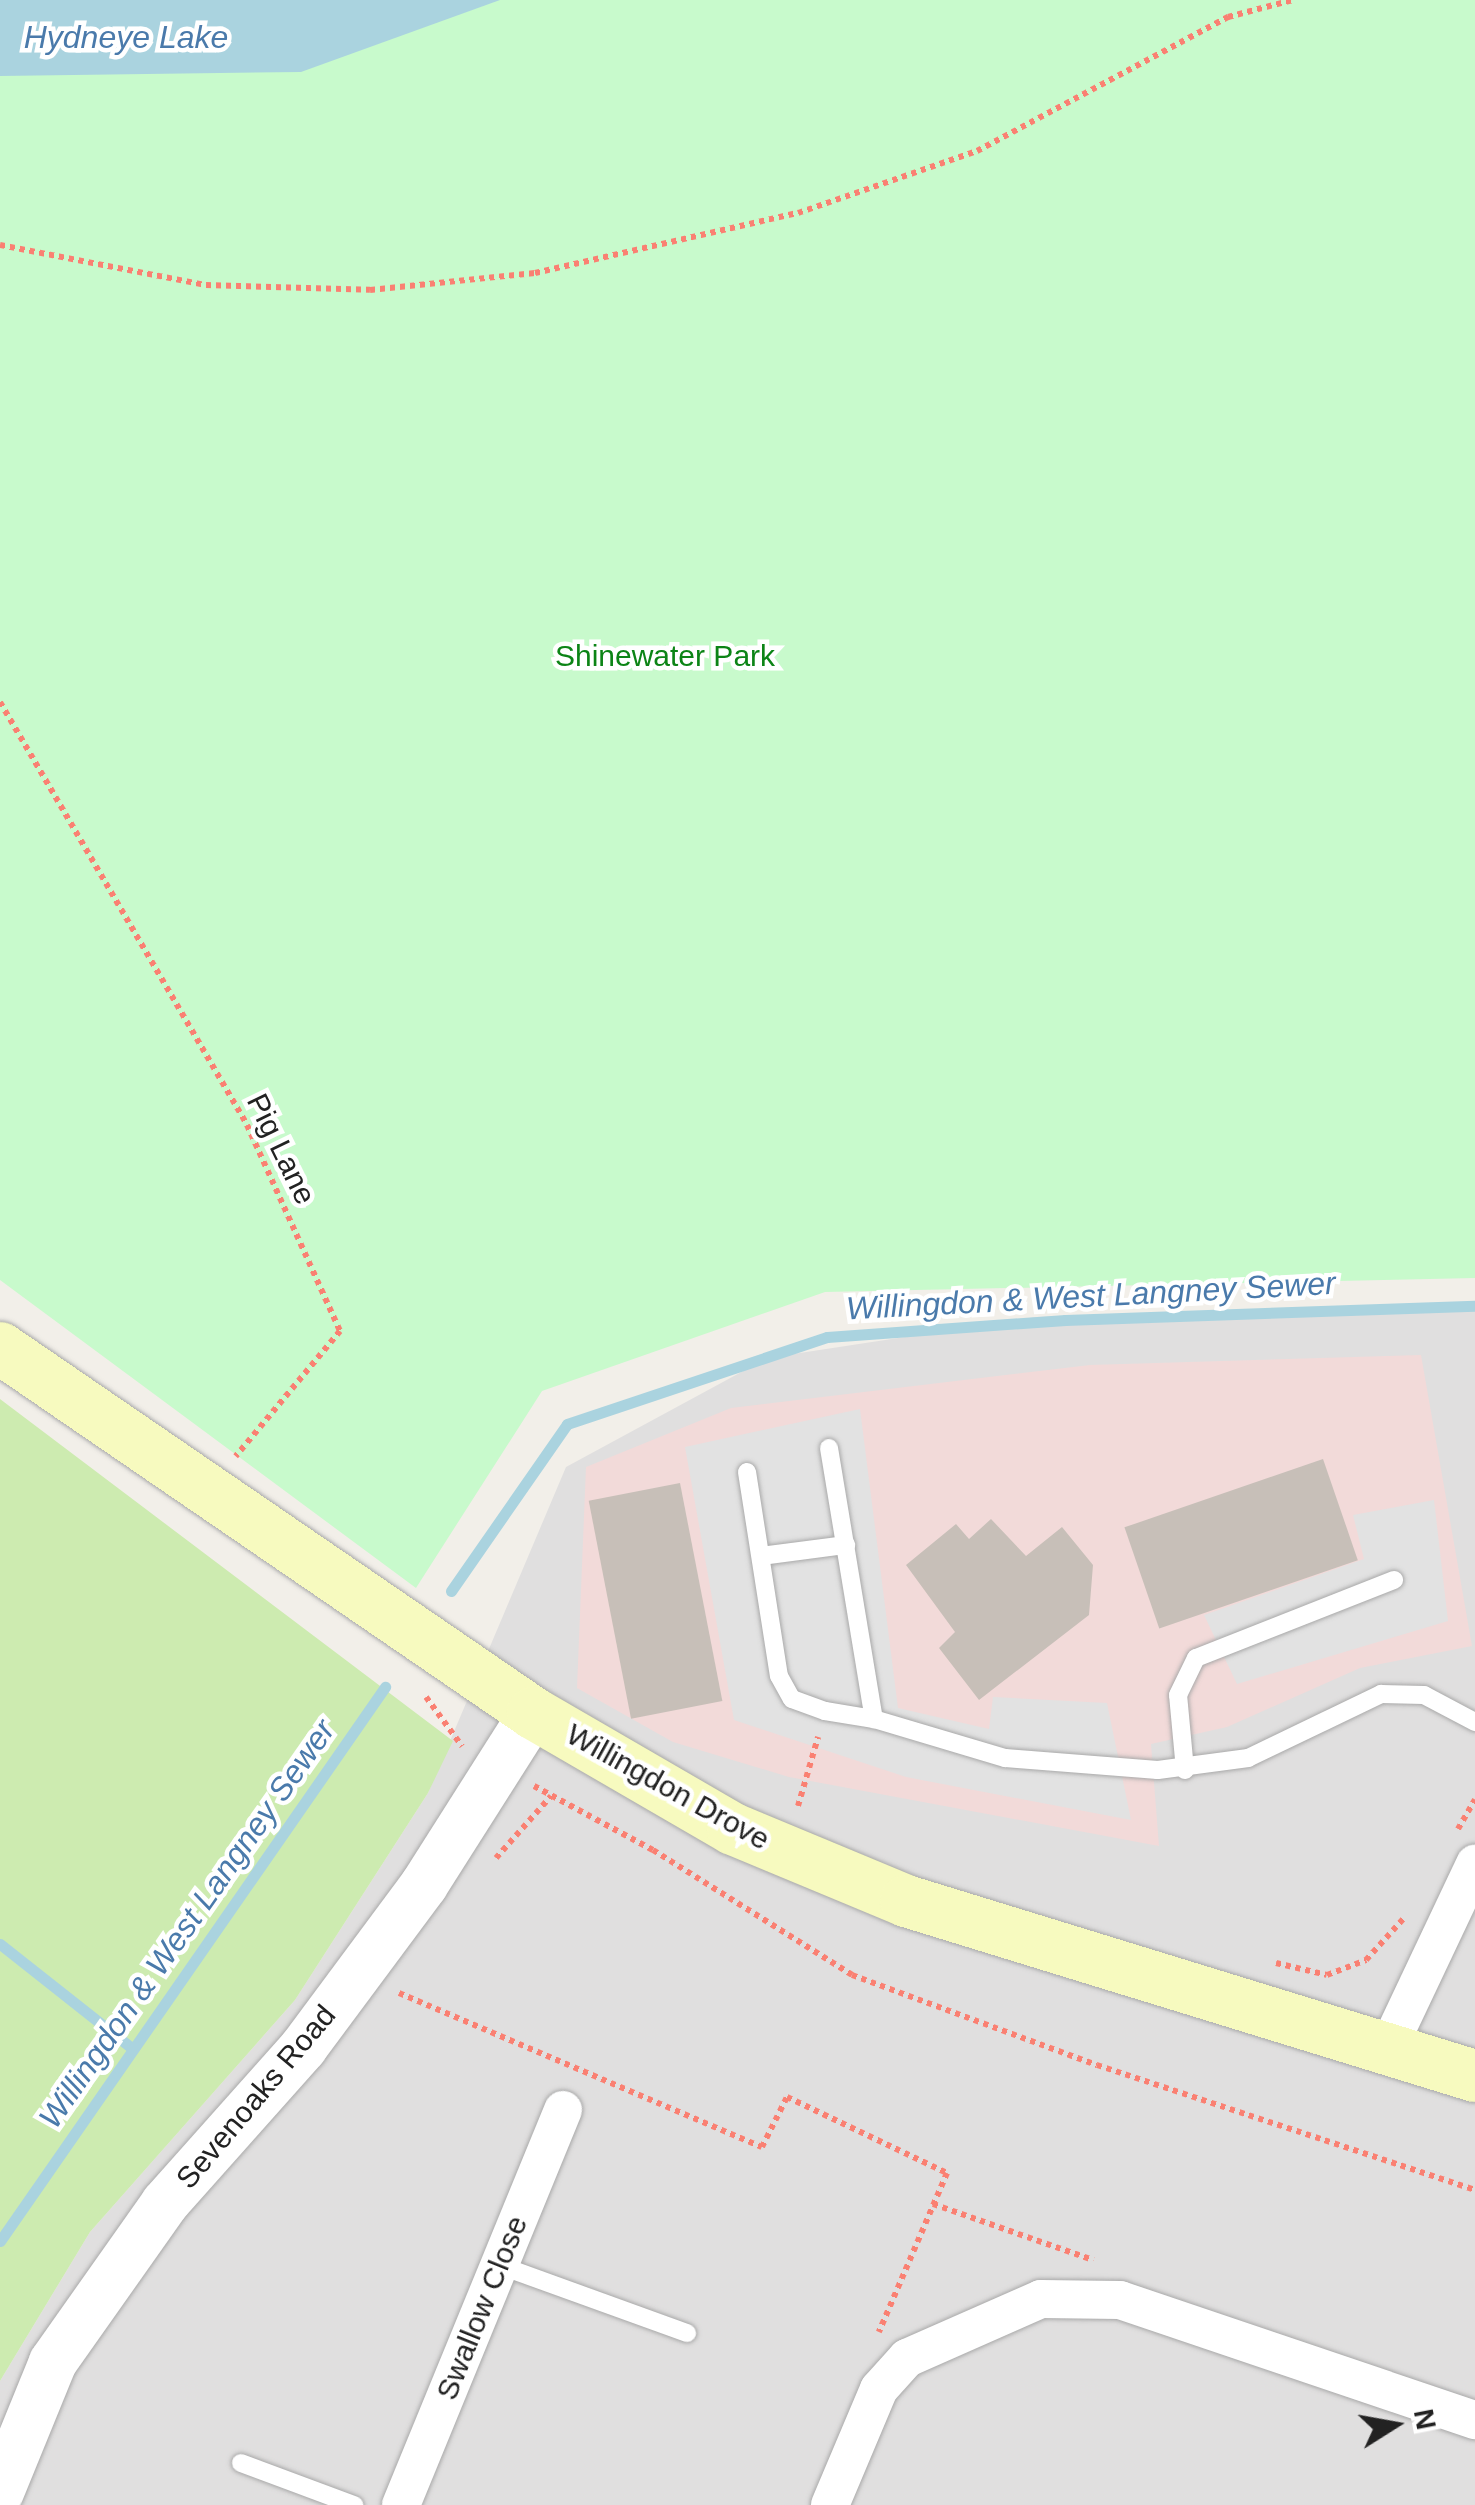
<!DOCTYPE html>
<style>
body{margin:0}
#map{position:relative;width:1475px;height:2505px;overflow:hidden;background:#f2efe9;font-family:Helvetica,sans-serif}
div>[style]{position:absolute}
.residential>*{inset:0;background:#e0dfdf}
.commercial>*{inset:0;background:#f2dad9}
.grass>*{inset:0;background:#cdebb0}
.park>*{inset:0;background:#c8facc}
.parking>*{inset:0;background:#e2e2e2}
.water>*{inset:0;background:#aad3df}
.stream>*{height:11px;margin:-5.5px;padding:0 5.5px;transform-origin:5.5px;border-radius:5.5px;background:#aad3df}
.building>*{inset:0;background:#c7bfb8;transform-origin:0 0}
.path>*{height:6px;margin-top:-3px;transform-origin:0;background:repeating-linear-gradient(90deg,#fa8072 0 5px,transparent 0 10px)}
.roads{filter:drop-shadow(0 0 2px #a9a9a9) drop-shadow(0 0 2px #a9a9a9)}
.service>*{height:18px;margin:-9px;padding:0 9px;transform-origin:9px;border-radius:9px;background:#fff}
.minor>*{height:38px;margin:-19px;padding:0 19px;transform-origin:19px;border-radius:19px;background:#fff}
.tertiary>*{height:48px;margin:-24px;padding:0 24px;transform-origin:24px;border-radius:24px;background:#fff}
.secondary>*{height:52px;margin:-26px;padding:0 26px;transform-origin:26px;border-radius:26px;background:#f7fabf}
span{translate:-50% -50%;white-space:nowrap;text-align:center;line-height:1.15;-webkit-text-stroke:9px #fff;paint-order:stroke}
.park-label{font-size:30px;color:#0c8416}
.street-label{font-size:30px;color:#222}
.water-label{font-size:32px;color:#4a7aab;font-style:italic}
.north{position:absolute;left:1345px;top:2375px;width:100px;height:100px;-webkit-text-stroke:8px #fff;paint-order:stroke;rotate:79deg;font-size:28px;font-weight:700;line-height:40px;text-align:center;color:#222}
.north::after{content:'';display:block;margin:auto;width:35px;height:45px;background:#222;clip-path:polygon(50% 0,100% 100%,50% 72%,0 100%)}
</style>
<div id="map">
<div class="residential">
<i style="clip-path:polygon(1475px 1306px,1475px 2505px,0 2505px,0 2381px,90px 2232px,295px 2000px,428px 1793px,566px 1467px,767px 1358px,1036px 1317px)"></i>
</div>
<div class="commercial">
<i style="clip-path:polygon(1421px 1355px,1472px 1646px,1360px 1668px,1227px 1727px,1151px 1744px,1159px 1846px,789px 1777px,673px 1742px,577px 1688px,586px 1467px,731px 1408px,1090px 1365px)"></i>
</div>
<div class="grass">
<i style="clip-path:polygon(0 1399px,453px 1741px,428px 1793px,295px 2000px,90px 2232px,0 2381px)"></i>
</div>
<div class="park">
<i style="clip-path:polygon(0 0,1475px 0,1475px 1278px,825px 1292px,542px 1391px,416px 1588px,0 1280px)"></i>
</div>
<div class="parking">
<i style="clip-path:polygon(860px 1409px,898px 1708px,989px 1729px,993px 1697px,1107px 1703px,1131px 1820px,906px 1777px,734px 1720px,685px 1447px)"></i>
<i style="clip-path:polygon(1434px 1500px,1448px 1621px,1237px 1684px,1204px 1615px,1364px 1559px,1353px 1515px)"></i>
</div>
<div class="water">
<i style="clip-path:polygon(0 0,500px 0,301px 72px,0 76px)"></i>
</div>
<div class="stream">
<i style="left:451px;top:1591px;width:203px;rotate:-55.2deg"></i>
<i style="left:567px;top:1424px;width:274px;rotate:-18.5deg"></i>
<i style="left:827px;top:1337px;width:239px;rotate:-4.1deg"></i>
<i style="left:1065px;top:1320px;width:410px;rotate:-2deg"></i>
<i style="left:0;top:1944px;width:169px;rotate:38.3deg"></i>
<i style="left:0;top:2241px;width:675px;rotate:-55.2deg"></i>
</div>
<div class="building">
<i style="left:1323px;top:1459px;width:107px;height:210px;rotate:71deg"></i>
<i style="left:680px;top:1483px;width:222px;height:93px;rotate:79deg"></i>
<i style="clip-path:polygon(991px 1519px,1026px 1556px,1062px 1527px,1093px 1565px,1089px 1615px,979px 1700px,939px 1648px,955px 1632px,906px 1565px,956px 1524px,969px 1539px)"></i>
</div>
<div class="path">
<i style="left:0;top:245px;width:210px;rotate:11deg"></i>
<i style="left:206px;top:285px;width:164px;rotate:1.7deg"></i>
<i style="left:370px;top:290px;width:166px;rotate:-5.9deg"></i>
<i style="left:535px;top:273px;width:270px;rotate:-12.9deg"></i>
<i style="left:798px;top:213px;width:189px;rotate:-19.1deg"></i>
<i style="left:977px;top:151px;width:285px;rotate:-28.1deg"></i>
<i style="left:1228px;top:17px;width:67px;rotate:-14.7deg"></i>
<i style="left:0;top:702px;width:490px;rotate:59.7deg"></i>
<i style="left:247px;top:1125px;width:226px;rotate:65.7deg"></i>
<i style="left:340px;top:1331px;width:163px;rotate:129.8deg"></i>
<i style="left:426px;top:1697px;width:61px;rotate:53.7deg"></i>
<i style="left:534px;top:1786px;width:135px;rotate:28.3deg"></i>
<i style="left:653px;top:1850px;width:235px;rotate:32.1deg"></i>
<i style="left:852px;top:1975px;width:261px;rotate:20.2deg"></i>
<i style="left:1097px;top:2065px;width:398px;rotate:18.3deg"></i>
<i style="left:798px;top:1806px;width:72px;rotate:-73.8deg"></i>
<i style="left:1458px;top:1829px;width:34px;rotate:-60deg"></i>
<i style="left:496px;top:1858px;width:83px;rotate:-48.4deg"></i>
<i style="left:1276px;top:1963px;width:52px;rotate:13.2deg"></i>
<i style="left:1327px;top:1975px;width:42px;rotate:-21deg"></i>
<i style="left:1366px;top:1960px;width:58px;rotate:-47.8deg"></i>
<i style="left:399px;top:1993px;width:394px;rotate:23deg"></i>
<i style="left:762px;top:2147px;width:56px;rotate:-63.4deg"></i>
<i style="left:787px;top:2097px;width:177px;rotate:25.4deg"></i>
<i style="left:947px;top:2173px;width:173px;rotate:113.2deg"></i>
<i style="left:933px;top:2204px;width:170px;rotate:19.3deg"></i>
</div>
<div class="roads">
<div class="service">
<i style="left:829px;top:1448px;width:275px;rotate:80.6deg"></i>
<i style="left:747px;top:1472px;width:206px;rotate:81.1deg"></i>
<i style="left:779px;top:1676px;width:26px;rotate:61deg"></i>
<i style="left:792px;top:1699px;width:35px;rotate:20deg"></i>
<i style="left:825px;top:1711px;width:50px;rotate:9.3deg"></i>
<i style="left:874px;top:1719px;width:137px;rotate:16.6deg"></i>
<i style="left:1005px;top:1758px;width:153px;rotate:4.5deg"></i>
<i style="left:1158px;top:1770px;width:91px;rotate:-7.6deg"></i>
<i style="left:1248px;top:1758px;width:148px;rotate:-25.7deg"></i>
<i style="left:1381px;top:1694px;width:43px;rotate:1.3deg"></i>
<i style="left:1424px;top:1695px;width:58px;rotate:27.9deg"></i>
<i style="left:761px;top:1556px;width:86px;rotate:-7.4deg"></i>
<i style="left:1185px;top:1770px;width:75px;rotate:-95.3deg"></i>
<i style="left:1178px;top:1695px;width:41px;rotate:-64.1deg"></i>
<i style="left:1196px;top:1658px;width:213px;rotate:-21.5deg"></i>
<i style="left:499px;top:2265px;width:200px;rotate:19.9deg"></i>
<i style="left:241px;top:2463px;width:121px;rotate:20.4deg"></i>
</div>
<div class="minor">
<i style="left:1388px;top:2048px;width:204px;rotate:-64.7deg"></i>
<i style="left:401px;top:2505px;width:427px;rotate:-67.7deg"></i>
<i style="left:830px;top:2505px;width:126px;rotate:-67.1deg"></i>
<i style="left:879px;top:2389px;width:42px;rotate:-47.9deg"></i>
<i style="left:907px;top:2358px;width:146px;rotate:-23.8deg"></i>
<i style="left:1041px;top:2299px;width:79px;rotate:0.7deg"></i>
<i style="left:1120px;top:2300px;width:375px;rotate:18.7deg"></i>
</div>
<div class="tertiary">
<i style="left:0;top:2492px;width:140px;rotate:-67.8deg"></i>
<i style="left:53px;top:2362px;width:194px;rotate:-54.8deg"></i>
<i style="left:165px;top:2203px;width:208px;rotate:-48.3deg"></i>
<i style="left:303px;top:2048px;width:203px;rotate:-53.4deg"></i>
<i style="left:424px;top:1885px;width:204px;rotate:-57.6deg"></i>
</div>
<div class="secondary">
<i style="left:0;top:1348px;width:646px;rotate:34.4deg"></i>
<i style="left:533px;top:1713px;width:231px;rotate:30.1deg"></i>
<i style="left:733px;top:1829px;width:187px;rotate:22.6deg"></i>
<i style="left:906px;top:1901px;width:595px;rotate:17.1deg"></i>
</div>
</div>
<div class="park-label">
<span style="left:665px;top:656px">Shinewater Park</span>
</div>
<div class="street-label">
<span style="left:281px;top:1149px;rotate:64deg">Pig Lane</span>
<span style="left:668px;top:1787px;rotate:29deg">Willingdon Drove</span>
<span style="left:256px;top:2097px;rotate:-50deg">Sevenoaks Road</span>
<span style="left:482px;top:2308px;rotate:-68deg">Swallow Close</span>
</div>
<div class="water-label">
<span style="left:126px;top:37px">Hydneye Lake</span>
<span style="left:1091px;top:1296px;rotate:-3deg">Willingdon &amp; West Langney Sewer</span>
<span style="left:187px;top:1924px;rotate:-55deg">Willingdon &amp; West Langney Sewer</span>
</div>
<div class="north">N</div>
</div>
